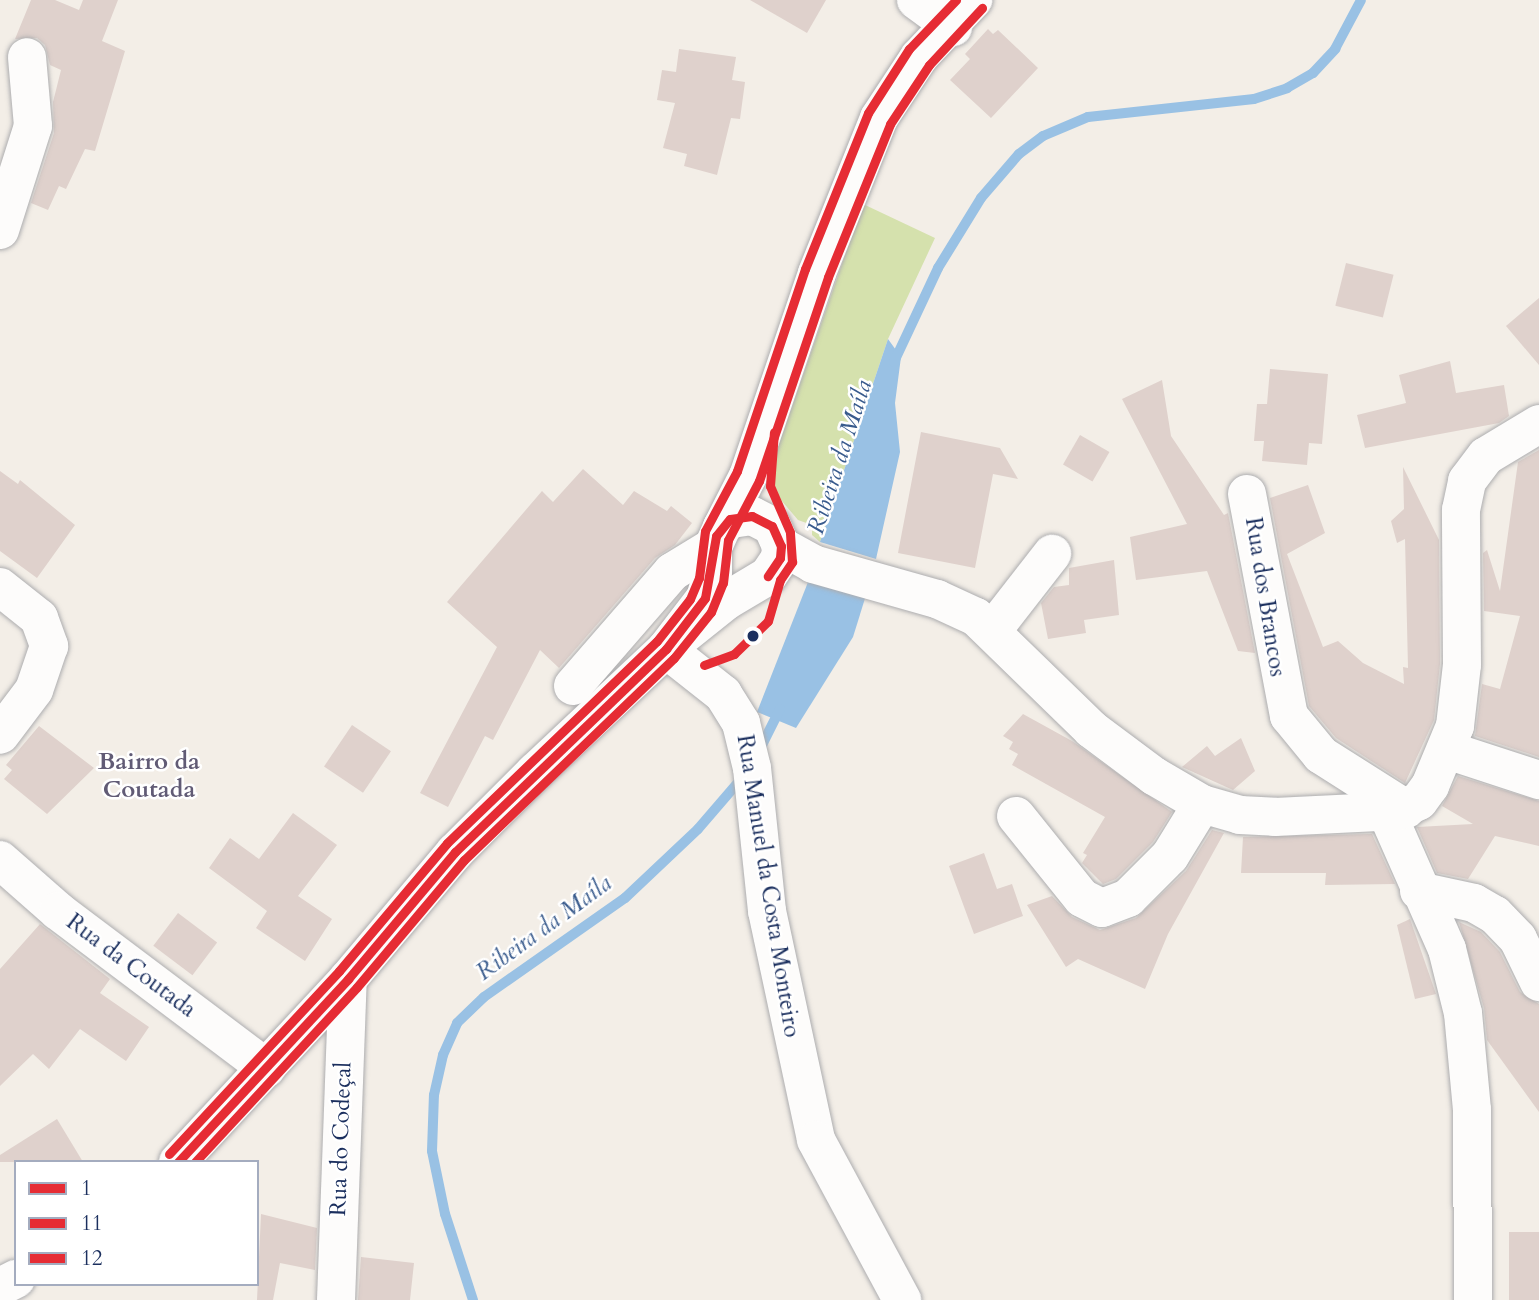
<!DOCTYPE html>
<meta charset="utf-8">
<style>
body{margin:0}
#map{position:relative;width:1539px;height:1300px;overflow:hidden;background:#f3eee7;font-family:Cardo,serif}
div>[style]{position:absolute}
.green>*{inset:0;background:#d5e1ad}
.water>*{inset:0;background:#99c1e4}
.stream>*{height:10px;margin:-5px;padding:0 5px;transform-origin:5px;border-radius:5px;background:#99c1e4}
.building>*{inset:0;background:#dfd1cc;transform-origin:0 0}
.roads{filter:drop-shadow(0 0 2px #adadaf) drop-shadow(0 0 2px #adadaf)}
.minor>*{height:38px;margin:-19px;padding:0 19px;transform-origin:19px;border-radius:19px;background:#fdfcfb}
.major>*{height:38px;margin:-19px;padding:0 19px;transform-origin:19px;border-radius:19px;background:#fdfcfb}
.bus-1>*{height:9px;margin:-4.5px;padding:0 4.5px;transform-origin:4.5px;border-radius:4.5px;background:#e62c34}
.bus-2>*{height:9px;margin:-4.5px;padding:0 4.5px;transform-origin:4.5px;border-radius:4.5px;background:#e62c34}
.bus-3>*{height:9px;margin:-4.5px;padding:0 4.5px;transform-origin:4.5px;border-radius:4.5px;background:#e62c34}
.dots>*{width:19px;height:19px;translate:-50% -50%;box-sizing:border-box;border:4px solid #fff;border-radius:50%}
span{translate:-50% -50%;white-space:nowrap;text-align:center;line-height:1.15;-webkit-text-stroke:5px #fff;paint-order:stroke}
.street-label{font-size:23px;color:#1b2f5e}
.water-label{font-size:24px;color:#395b8d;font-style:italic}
.neighbourhood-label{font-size:24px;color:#615b75;font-weight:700}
.legend{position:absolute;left:14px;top:1160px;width:245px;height:126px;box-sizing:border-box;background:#fff;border:2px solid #a4acbf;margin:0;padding:9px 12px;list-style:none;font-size:21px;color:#1b2f5e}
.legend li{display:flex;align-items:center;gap:14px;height:35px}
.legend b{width:35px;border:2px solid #a4acbf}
</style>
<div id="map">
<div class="green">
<i style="clip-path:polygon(863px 204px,935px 238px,888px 339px,820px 542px,812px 535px,812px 525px,798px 520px,781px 500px,769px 473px)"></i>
</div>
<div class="water">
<i style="clip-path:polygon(888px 339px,901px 357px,895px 403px,900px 452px,876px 559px,820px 542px)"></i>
<i style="clip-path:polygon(810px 577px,867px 592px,853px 637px,796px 728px,757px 712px)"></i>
</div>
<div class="stream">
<i style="left:894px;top:362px;width:104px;rotate:-64.9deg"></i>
<i style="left:938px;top:268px;width:82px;rotate:-58.4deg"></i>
<i style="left:981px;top:198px;width:58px;rotate:-49.2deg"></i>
<i style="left:1019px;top:154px;width:30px;rotate:-37deg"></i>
<i style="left:1043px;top:136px;width:49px;rotate:-22.9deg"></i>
<i style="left:1088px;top:117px;width:167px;rotate:-6.2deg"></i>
<i style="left:1254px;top:99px;width:35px;rotate:-18deg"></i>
<i style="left:1287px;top:88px;width:30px;rotate:-30deg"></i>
<i style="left:1313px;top:73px;width:33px;rotate:-47deg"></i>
<i style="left:1335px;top:49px;width:55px;rotate:-62deg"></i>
<i style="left:759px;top:751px;width:47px;rotate:-63.4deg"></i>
<i style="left:473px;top:1300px;width:90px;rotate:-108deg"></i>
<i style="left:445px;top:1214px;width:64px;rotate:-101.7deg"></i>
<i style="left:432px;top:1151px;width:56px;rotate:-88deg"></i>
<i style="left:434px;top:1095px;width:41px;rotate:-77.3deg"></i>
<i style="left:443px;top:1055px;width:35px;rotate:-66deg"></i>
<i style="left:457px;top:1023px;width:37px;rotate:-44deg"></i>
<i style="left:484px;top:997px;width:172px;rotate:-35.1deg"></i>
<i style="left:625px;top:898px;width:100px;rotate:-43.4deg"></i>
<i style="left:698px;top:829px;width:66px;rotate:-49.3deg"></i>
</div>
<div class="building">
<i style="clip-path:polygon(31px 0,55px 0,79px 10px,83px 0,118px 0,102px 41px,125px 51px,95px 151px,85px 149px,66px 189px,59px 186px,48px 210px,31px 203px,54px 133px,53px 102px,61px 70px,50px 65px,45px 45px,37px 38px,15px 39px)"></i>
<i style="clip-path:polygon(750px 0,826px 0,807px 33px)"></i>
<i style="clip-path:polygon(988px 29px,993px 34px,998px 30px,1038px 68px,991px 118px,950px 80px,970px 59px,965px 54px)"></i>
<i style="clip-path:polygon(679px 49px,736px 57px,732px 80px,745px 82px,740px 119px,731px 118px,717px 175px,684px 166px,687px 154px,663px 148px,675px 103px,657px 100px,662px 70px,676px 72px)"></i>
<i style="left:1346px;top:263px;width:49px;height:44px;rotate:14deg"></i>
<i style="clip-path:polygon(1539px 298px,1539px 365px,1506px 326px)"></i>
<i style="clip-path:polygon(1450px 361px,1456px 393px,1504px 385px,1509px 416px,1499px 423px,1365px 448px,1357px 415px,1406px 403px,1399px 375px)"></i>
<i style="clip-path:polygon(1270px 369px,1328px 374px,1322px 444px,1309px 443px,1307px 465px,1262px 461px,1264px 441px,1254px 441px,1257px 404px,1267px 404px)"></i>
<i style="clip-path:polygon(1162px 380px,1171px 436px,1224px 515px,1228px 513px,1255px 653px,1238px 651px,1207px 571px,1136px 580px,1130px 537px,1187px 524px,1122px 399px)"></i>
<i style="clip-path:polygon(921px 432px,1000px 448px,1018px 479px,993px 474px,975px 568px,898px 553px)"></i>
<i style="left:1080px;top:435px;width:34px;height:34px;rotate:30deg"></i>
<i style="clip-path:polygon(1539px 450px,1539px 757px,1475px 736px,1482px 684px,1500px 689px,1520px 616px,1484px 611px,1483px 553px,1487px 550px,1500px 591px,1518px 462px)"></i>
<i style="clip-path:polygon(1403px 467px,1439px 540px,1440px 664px,1434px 720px,1405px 783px,1336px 738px,1309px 706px,1270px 498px,1308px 485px,1325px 533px,1287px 554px,1323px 647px,1338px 641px,1363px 663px,1404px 684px,1403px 667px,1408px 668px,1405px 539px,1397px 543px,1391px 521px,1404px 509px)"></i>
<i style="clip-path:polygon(583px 469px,623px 505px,634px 491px,667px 511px,671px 506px,692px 523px,675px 545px,655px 558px,559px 668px,540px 650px,493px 740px,485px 736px,448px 807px,420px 793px,497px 647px,447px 602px,542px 491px,553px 502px)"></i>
<i style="clip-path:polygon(0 471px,18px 484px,20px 480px,75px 525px,37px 578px,0 551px)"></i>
<i style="clip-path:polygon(1114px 560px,1119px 615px,1084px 620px,1086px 633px,1048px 639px,1041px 603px,1054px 587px,1069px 585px,1069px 568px)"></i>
<i style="clip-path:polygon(1023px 714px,1072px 741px,1172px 812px,1153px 842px,1116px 879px,1103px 884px,1082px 863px,1087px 855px,1083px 853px,1105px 817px,1012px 765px,1018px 754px,1009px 749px,1013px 742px,1003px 736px)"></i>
<i style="left:352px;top:725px;width:47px;height:50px;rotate:34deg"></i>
<i style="clip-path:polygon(39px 726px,94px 768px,47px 814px,4px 779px,12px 770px,6px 765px)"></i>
<i style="clip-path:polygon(1241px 738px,1255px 771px,1233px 790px,1182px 767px,1207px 746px,1215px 756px)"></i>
<i style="clip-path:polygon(1458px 776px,1539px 801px,1539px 846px,1495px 836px,1468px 879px,1437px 873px,1417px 827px,1473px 824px,1442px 806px)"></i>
<i style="clip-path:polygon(293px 813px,337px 845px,298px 896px,332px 919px,305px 961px,256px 928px,267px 911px,209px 868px,230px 838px,259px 859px)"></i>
<i style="clip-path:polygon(1212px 830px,1224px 833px,1168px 934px,1145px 989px,1078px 959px,1066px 967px,1027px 905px,1052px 896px,1072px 917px,1100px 930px,1136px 918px,1186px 871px)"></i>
<i style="clip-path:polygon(1372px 834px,1395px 884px,1325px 885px,1326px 873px,1241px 873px,1243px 837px)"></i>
<i style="clip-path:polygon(984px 853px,997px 889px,1012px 884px,1023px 916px,974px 934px,949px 866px)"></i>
<i style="left:178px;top:913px;width:49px;height:41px;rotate:37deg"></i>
<i style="clip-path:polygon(1410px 919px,1436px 994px,1415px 999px,1397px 925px)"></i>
<i style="clip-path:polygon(1459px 922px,1481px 932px,1500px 952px,1520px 992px,1539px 1004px,1539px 1112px,1487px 1040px,1484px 1008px)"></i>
<i style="clip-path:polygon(40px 924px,110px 979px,100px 993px,149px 1027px,126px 1061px,80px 1029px,49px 1069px,33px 1054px,0 1086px,0 969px)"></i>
<i style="clip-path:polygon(57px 1119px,83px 1162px,0 1162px,0 1155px)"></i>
<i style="clip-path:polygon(261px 1214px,317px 1228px,315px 1270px,280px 1263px,273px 1300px,257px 1300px)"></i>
<i style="left:1539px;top:1232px;width:68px;height:30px;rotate:90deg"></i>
<i style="clip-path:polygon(361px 1257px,414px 1263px,410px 1300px,358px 1300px)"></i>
</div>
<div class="roads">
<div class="minor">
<i style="left:916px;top:0;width:46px;rotate:36.1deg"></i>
<i style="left:0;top:230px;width:109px;rotate:-72.4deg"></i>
<i style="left:33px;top:126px;width:69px;rotate:-95deg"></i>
<i style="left:1247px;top:494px;width:226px;rotate:79.3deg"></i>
<i style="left:1289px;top:716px;width:50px;rotate:50.6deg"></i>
<i style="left:1321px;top:755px;width:101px;rotate:32.4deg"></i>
<i style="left:722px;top:527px;width:57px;rotate:-63deg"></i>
<i style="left:748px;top:476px;width:214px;rotate:-71.2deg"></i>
<i style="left:817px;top:273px;width:167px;rotate:-68.2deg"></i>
<i style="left:879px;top:118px;width:73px;rotate:-56.7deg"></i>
<i style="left:919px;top:57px;width:79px;rotate:-46.5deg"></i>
<i style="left:0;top:587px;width:50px;rotate:38.5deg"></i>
<i style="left:39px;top:618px;width:30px;rotate:70deg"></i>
<i style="left:49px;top:646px;width:46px;rotate:108.8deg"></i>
<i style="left:34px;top:690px;width:56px;rotate:127.1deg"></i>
<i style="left:992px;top:631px;width:98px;rotate:-52.1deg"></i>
<i style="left:666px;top:649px;width:73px;rotate:38.3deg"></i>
<i style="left:723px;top:694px;width:34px;rotate:58deg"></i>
<i style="left:741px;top:723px;width:46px;rotate:76.3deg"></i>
<i style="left:752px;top:768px;width:144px;rotate:84deg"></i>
<i style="left:767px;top:911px;width:234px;rotate:77.9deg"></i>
<i style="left:816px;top:1140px;width:182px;rotate:61.7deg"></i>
<i style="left:573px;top:686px;width:151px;rotate:-49deg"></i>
<i style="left:672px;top:572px;width:48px;rotate:-31.4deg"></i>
<i style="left:1447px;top:750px;width:97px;rotate:18.1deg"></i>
<i style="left:1387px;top:813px;width:149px;rotate:66.2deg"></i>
<i style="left:1447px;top:949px;width:66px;rotate:76deg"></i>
<i style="left:1463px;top:1013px;width:97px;rotate:84.7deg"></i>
<i style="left:1472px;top:1110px;width:190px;rotate:89.7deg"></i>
<i style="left:1016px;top:816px;width:105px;rotate:51.2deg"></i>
<i style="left:1082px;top:898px;width:22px;rotate:27deg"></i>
<i style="left:1102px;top:908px;width:28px;rotate:-21deg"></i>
<i style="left:1128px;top:898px;width:59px;rotate:-45deg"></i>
<i style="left:1170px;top:856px;width:61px;rotate:-58.4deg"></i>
<i style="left:0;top:860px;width:77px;rotate:41.3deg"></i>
<i style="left:58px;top:911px;width:261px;rotate:37deg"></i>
<i style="left:1419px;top:891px;width:56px;rotate:12.3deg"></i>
<i style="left:1474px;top:903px;width:24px;rotate:30deg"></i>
<i style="left:1495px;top:915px;width:33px;rotate:46deg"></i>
<i style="left:1518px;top:939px;width:48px;rotate:64deg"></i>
<i style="left:336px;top:1300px;width:321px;rotate:-87.9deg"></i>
</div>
<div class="major">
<i style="left:781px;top:546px;width:37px;rotate:29deg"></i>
<i style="left:813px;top:564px;width:129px;rotate:15.8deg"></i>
<i style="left:937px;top:599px;width:43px;rotate:24.8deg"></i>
<i style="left:976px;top:617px;width:161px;rotate:44.2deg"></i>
<i style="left:1091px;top:729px;width:79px;rotate:36.7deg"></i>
<i style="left:1154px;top:776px;width:56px;rotate:30.3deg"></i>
<i style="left:1202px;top:804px;width:40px;rotate:16deg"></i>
<i style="left:1240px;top:815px;width:35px;rotate:3deg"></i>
<i style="left:1275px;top:817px;width:124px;rotate:-2.8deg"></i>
<i style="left:1399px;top:811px;width:22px;rotate:-27deg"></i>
<i style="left:1419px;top:801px;width:19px;rotate:-54deg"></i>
<i style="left:1430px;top:786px;width:65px;rotate:-67.4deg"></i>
<i style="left:1455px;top:726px;width:61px;rotate:-83.5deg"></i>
<i style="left:1462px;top:665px;width:155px;rotate:-90.4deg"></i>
<i style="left:1461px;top:510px;width:30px;rotate:-78deg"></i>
<i style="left:1467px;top:481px;width:31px;rotate:-53deg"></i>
<i style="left:1486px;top:456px;width:62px;rotate:-31.1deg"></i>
<i style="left:178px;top:1162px;width:250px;rotate:-47.1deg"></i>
<i style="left:348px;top:979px;width:166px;rotate:-49.9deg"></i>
<i style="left:455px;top:852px;width:113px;rotate:-45deg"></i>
<i style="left:535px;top:772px;width:180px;rotate:-43.2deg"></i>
<i style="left:666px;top:649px;width:77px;rotate:-38.7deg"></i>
<i style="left:726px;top:601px;width:49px;rotate:-30.8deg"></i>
<i style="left:768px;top:576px;width:22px;rotate:-56deg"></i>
<i style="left:780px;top:558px;width:12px;rotate:-85deg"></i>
<i style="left:781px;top:546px;width:22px;rotate:-114deg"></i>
<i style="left:772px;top:526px;width:22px;rotate:-153deg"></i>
<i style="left:752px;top:516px;width:22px;rotate:172deg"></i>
<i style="left:730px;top:519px;width:11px;rotate:135deg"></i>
<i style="left:722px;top:527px;width:22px;rotate:114deg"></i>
<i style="left:713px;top:547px;width:25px;rotate:90deg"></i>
<i style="left:713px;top:572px;width:27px;rotate:107deg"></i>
<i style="left:705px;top:598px;width:64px;rotate:127.4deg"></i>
<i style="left:0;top:1287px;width:18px;rotate:-27deg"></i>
</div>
</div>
<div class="bus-1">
<i style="left:178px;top:1162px;width:250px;rotate:-47.1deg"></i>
<i style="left:348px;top:979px;width:166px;rotate:-49.9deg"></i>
<i style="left:455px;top:852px;width:293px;rotate:-43.9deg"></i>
<i style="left:666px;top:649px;width:64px;rotate:-52.6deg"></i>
<i style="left:705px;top:598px;width:63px;rotate:-79.9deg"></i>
<i style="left:716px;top:536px;width:22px;rotate:-51deg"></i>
<i style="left:730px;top:519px;width:22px;rotate:-8deg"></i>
<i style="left:752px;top:516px;width:22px;rotate:27deg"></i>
<i style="left:772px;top:526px;width:22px;rotate:66deg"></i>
<i style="left:781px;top:546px;width:12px;rotate:95deg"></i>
<i style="left:780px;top:558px;width:22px;rotate:124deg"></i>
</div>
<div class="bus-2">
<i style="left:704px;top:665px;width:32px;rotate:-20deg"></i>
<i style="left:734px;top:654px;width:47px;rotate:-44.1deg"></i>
<i style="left:768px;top:621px;width:43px;rotate:-73.7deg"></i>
<i style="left:780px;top:580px;width:22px;rotate:-56deg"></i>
<i style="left:792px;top:562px;width:30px;rotate:-94deg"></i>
<i style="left:790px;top:532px;width:50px;rotate:-113.5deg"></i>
<i style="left:770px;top:486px;width:54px;rotate:-85.8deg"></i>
<i style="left:195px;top:1162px;width:238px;rotate:-47.2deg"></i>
<i style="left:357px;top:987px;width:166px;rotate:-49.9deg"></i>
<i style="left:464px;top:860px;width:291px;rotate:-43.9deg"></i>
<i style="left:674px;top:658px;width:59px;rotate:-51.2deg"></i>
<i style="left:711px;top:612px;width:31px;rotate:-68deg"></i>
<i style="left:723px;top:583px;width:43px;rotate:-83.4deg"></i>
<i style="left:728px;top:540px;width:67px;rotate:-62.3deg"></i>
<i style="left:759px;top:481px;width:215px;rotate:-71.3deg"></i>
<i style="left:828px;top:277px;width:165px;rotate:-67.9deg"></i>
<i style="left:890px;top:124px;width:71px;rotate:-56.5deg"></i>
<i style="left:929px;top:65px;width:78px;rotate:-47.1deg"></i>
</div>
<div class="bus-3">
<i style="left:169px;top:1154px;width:250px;rotate:-47.1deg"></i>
<i style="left:339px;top:971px;width:167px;rotate:-49.8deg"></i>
<i style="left:447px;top:843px;width:291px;rotate:-43.9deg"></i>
<i style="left:657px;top:641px;width:53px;rotate:-51.8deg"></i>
<i style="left:690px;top:599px;width:23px;rotate:-67deg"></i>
<i style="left:699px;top:578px;width:47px;rotate:-82.7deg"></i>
<i style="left:705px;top:531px;width:68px;rotate:-61.9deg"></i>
<i style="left:737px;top:471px;width:213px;rotate:-71.4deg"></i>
<i style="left:805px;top:269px;width:168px;rotate:-68deg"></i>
<i style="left:868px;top:113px;width:76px;rotate:-57.4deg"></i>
<i style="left:909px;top:49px;width:68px;rotate:-46.2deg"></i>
</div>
<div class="dots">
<i style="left:753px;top:636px;background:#1b2f5e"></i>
</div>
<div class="street-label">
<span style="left:1265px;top:597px;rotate:81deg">Rua dos Brancos</span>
<span style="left:768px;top:886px;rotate:81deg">Rua Manuel da Costa Monteiro</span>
<span style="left:131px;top:966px;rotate:37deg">Rua da Coutada</span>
<span style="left:341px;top:1139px;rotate:-88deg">Rua do Codeçal</span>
</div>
<div class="water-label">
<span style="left:840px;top:457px;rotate:-72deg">Ribeira da Maíla</span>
<span style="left:544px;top:928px;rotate:-36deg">Ribeira da Maíla</span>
</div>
<div class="neighbourhood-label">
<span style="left:149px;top:776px">Bairro da<br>Coutada</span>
</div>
<ul class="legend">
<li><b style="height:9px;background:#e62c34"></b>1</li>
<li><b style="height:9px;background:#e62c34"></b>11</li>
<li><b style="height:9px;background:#e62c34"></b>12</li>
</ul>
</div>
